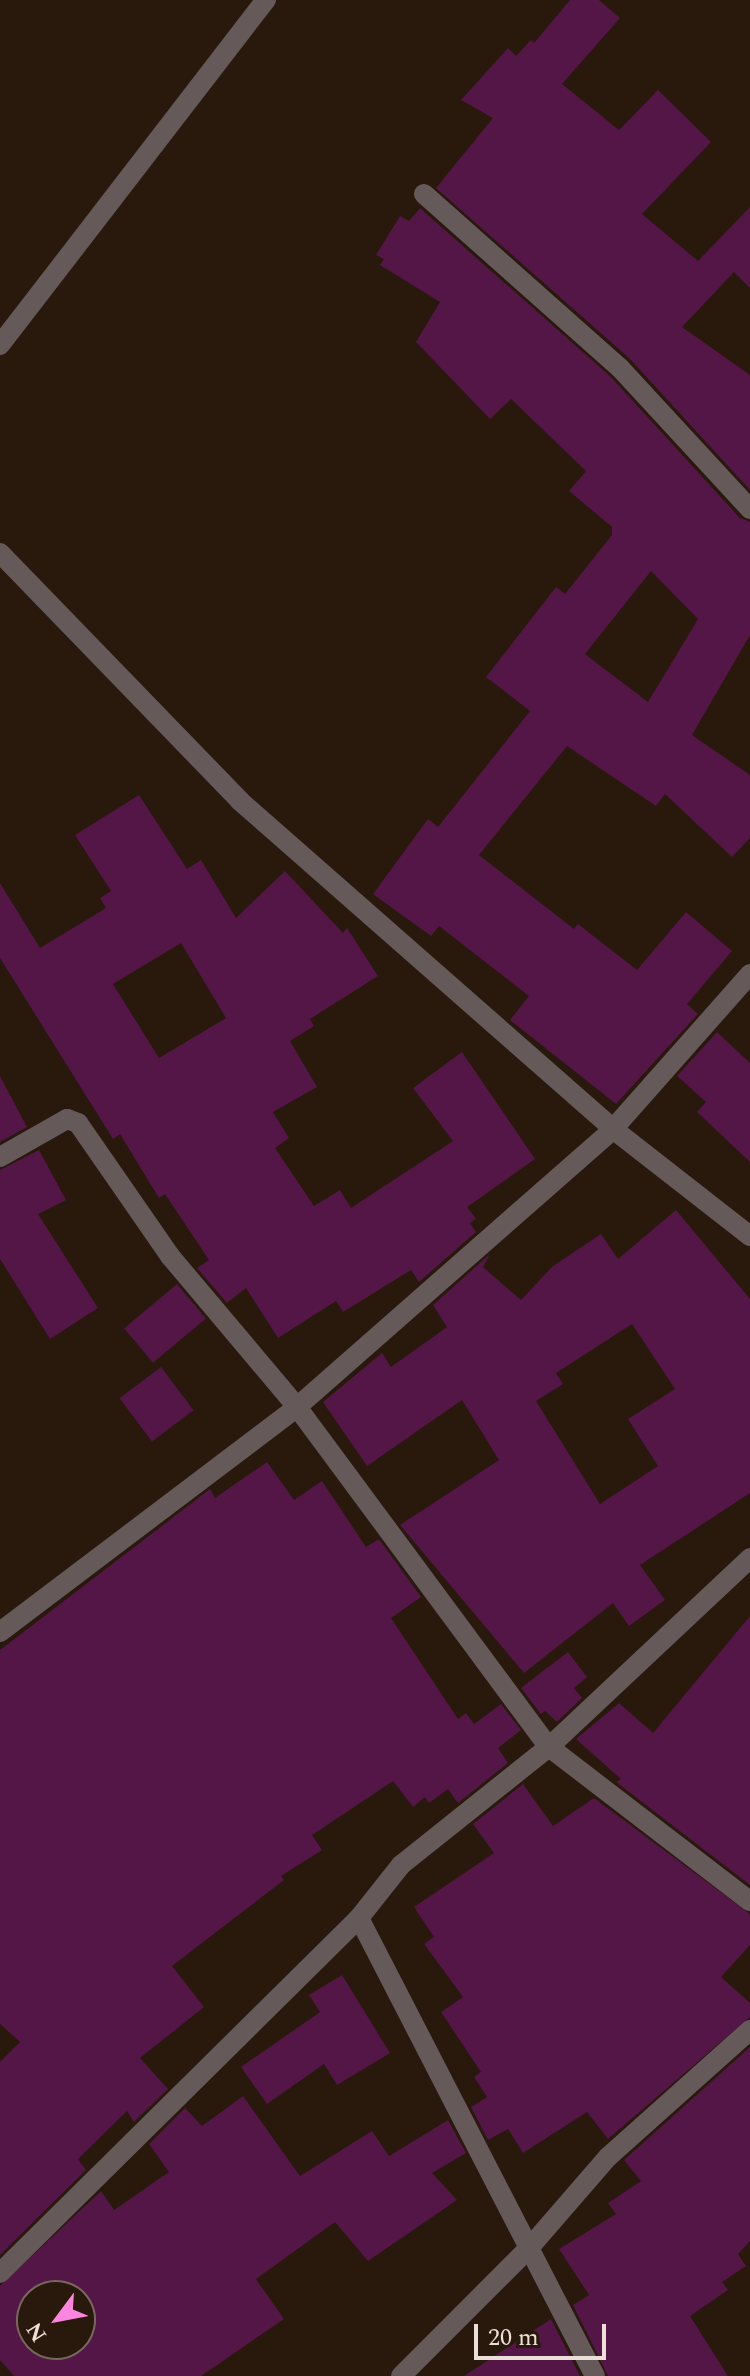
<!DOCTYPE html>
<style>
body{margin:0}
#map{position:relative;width:750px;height:2376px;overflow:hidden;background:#29180c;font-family:Spectral,serif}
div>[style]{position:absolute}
.building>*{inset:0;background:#531646;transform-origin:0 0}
.minor>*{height:20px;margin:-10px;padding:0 10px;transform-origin:10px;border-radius:10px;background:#65595a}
span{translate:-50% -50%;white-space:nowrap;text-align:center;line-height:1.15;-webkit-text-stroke:6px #29180c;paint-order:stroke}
.north{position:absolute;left:16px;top:2280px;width:80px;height:80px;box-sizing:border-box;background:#29180c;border:2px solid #77685d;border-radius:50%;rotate:238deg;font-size:22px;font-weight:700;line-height:32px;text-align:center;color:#ecdfd7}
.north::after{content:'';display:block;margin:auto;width:28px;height:36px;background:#fe85df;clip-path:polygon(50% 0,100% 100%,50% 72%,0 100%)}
.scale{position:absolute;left:474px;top:2324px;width:132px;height:36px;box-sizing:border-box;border:4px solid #ecdfd7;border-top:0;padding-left:10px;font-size:24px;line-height:28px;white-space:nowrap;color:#ecdfd7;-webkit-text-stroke:6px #29180c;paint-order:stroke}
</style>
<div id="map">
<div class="building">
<i style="clip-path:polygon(570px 0,599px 0,620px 18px,562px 84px,619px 130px,658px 90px,711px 142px,642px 214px,698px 261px,750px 207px,750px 288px,734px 272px,682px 327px,750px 375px,750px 490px,629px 358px,436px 188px,493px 118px,461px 100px,508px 48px,516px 56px,531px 40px,534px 43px)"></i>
<i style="clip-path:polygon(evenodd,420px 208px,611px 377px,740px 518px,750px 522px,750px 635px,692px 735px,750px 775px,750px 838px,732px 857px,665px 794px,656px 806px,567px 746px,479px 855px,574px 929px,578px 924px,637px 970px,686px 912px,732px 951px,687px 1004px,698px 1014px,616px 1104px,510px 1020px,529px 996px,439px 926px,431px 936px,373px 894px,428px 819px,438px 827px,530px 711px,486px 677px,556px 587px,565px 594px,612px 535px,612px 527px,569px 491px,586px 471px,511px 399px,490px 419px,416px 342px,440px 302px,380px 265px,384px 259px,376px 255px,400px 216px,409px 221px,420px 208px,651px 571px,698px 619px,648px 702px,585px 654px,651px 571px)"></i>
<i style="clip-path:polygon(evenodd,139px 795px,187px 869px,201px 860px,236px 918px,285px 871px,343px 933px,347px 928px,378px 976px,310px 1019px,314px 1026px,290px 1041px,317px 1087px,273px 1112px,289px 1138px,275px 1148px,314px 1206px,340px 1190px,351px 1208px,453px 1141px,413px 1088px,462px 1052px,535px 1159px,467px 1207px,476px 1219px,470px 1223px,476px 1232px,419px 1282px,411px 1270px,343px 1312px,336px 1301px,278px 1338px,246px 1288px,227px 1303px,197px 1268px,209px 1260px,165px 1194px,159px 1198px,120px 1134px,113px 1139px,0 958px,0 883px,40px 948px,106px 908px,100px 898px,111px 891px,75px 835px,139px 795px,181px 943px,226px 1018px,159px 1058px,113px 984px,181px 943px)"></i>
<i style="clip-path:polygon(717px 1032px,750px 1063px,750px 1162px,697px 1112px,706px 1102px,677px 1076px)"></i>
<i style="clip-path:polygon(0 1076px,27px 1127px,0 1142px)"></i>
<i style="clip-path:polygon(39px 1150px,66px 1200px,38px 1214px,98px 1308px,50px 1339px,0 1259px,0 1170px)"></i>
<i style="clip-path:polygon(evenodd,676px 1210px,750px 1299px,750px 1493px,640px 1565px,665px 1600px,629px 1626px,613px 1603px,524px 1673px,400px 1525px,499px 1460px,462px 1400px,367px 1466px,323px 1402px,382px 1353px,391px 1367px,447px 1327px,433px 1305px,490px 1254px,483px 1267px,521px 1300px,553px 1266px,601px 1234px,618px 1259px,676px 1210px,632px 1324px,675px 1389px,628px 1419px,658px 1466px,600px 1504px,536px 1401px,563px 1384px,556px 1373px,632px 1324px)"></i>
<i style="left:177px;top:1284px;width:45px;height:69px;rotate:50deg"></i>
<i style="left:161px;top:1367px;width:54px;height:52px;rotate:53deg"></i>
<i style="clip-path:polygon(267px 1462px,294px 1500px,322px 1481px,366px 1547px,379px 1539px,421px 1597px,391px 1618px,458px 1719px,466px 1713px,474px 1724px,501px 1704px,521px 1730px,498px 1748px,508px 1763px,458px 1803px,448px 1789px,429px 1803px,425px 1797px,413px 1807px,393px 1781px,312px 1835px,322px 1850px,281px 1876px,284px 1880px,172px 1966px,204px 2007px,140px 2058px,168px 2089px,134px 2122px,127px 2111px,78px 2159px,86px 2170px,0 2255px,0 2062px,20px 2042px,0 2024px,0 1650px,210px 1489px,215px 1498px)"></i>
<i style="clip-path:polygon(750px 1616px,750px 1885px,616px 1782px,621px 1779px,576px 1739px,619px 1703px,653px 1733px)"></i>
<i style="clip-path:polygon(568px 1652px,587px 1677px,574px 1688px,582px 1698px,557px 1722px,545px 1711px,541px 1714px,521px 1688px)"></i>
<i style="clip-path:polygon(523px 1784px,553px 1826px,594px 1798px,750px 1914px,750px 1945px,721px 1977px,750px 2003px,750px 2017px,608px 2139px,587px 2112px,523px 2153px,508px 2129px,488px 2140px,471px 2107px,487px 2097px,474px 2077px,481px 2072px,441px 2012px,463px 1997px,424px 1944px,434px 1937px,414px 1907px,494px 1853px,473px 1824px)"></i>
<i style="clip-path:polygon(342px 1975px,390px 2053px,337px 2085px,324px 2064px,267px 2104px,241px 2067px,320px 2012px,309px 1995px)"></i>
<i style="clip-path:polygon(750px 2047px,750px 2241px,738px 2254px,746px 2266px,722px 2282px,728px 2290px,690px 2316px,728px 2376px,608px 2376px,573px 2305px,589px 2295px,559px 2249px,616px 2214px,608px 2203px,641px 2181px,624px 2160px)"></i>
<i style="clip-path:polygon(evenodd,243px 2096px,300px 2176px,372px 2131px,389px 2156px,448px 2120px,466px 2153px,432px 2173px,457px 2200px,368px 2261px,335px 2222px,256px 2279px,284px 2319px,201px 2376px,14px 2376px,0 2360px,0 2286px,101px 2191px,114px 2210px,169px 2172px,149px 2144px,185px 2108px,202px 2126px,243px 2096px,32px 2296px,80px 2296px,80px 2344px,32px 2344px,32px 2296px)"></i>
<i style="clip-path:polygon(551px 2319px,580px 2376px,464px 2376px)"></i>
</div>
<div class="minor">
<i style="left:424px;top:194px;width:262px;rotate:41.6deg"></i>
<i style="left:620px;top:368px;width:192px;rotate:47.3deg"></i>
<i style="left:0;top:345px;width:436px;rotate:-52.4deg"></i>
<i style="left:0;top:553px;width:345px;rotate:45.9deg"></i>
<i style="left:240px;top:801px;width:497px;rotate:41.3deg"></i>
<i style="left:613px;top:1129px;width:174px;rotate:38deg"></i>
<i style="left:0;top:1157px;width:77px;rotate:-29.6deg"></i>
<i style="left:67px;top:1119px;width:12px;rotate:20deg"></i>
<i style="left:78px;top:1123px;width:162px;rotate:55.3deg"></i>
<i style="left:170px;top:1256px;width:197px;rotate:49.9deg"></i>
<i style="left:297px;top:1407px;width:423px;rotate:53.5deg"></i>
<i style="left:549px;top:1747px;width:253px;rotate:37.5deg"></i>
<i style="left:0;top:1632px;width:373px;rotate:-37.1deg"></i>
<i style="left:297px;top:1407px;width:421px;rotate:-41.3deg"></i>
<i style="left:613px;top:1129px;width:207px;rotate:-48.5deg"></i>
<i style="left:359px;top:1918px;width:515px;rotate:62.74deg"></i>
<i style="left:0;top:2273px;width:505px;rotate:-44.68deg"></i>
<i style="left:359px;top:1918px;width:68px;rotate:-51.6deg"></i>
<i style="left:401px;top:1865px;width:189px;rotate:-38.6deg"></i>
<i style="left:549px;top:1747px;width:276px;rotate:-43.2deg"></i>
<i style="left:401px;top:2376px;width:182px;rotate:-45deg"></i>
<i style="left:530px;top:2247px;width:119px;rotate:-49.1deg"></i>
<i style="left:608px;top:2157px;width:191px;rotate:-41.8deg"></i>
</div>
<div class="north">N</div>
<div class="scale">20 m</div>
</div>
